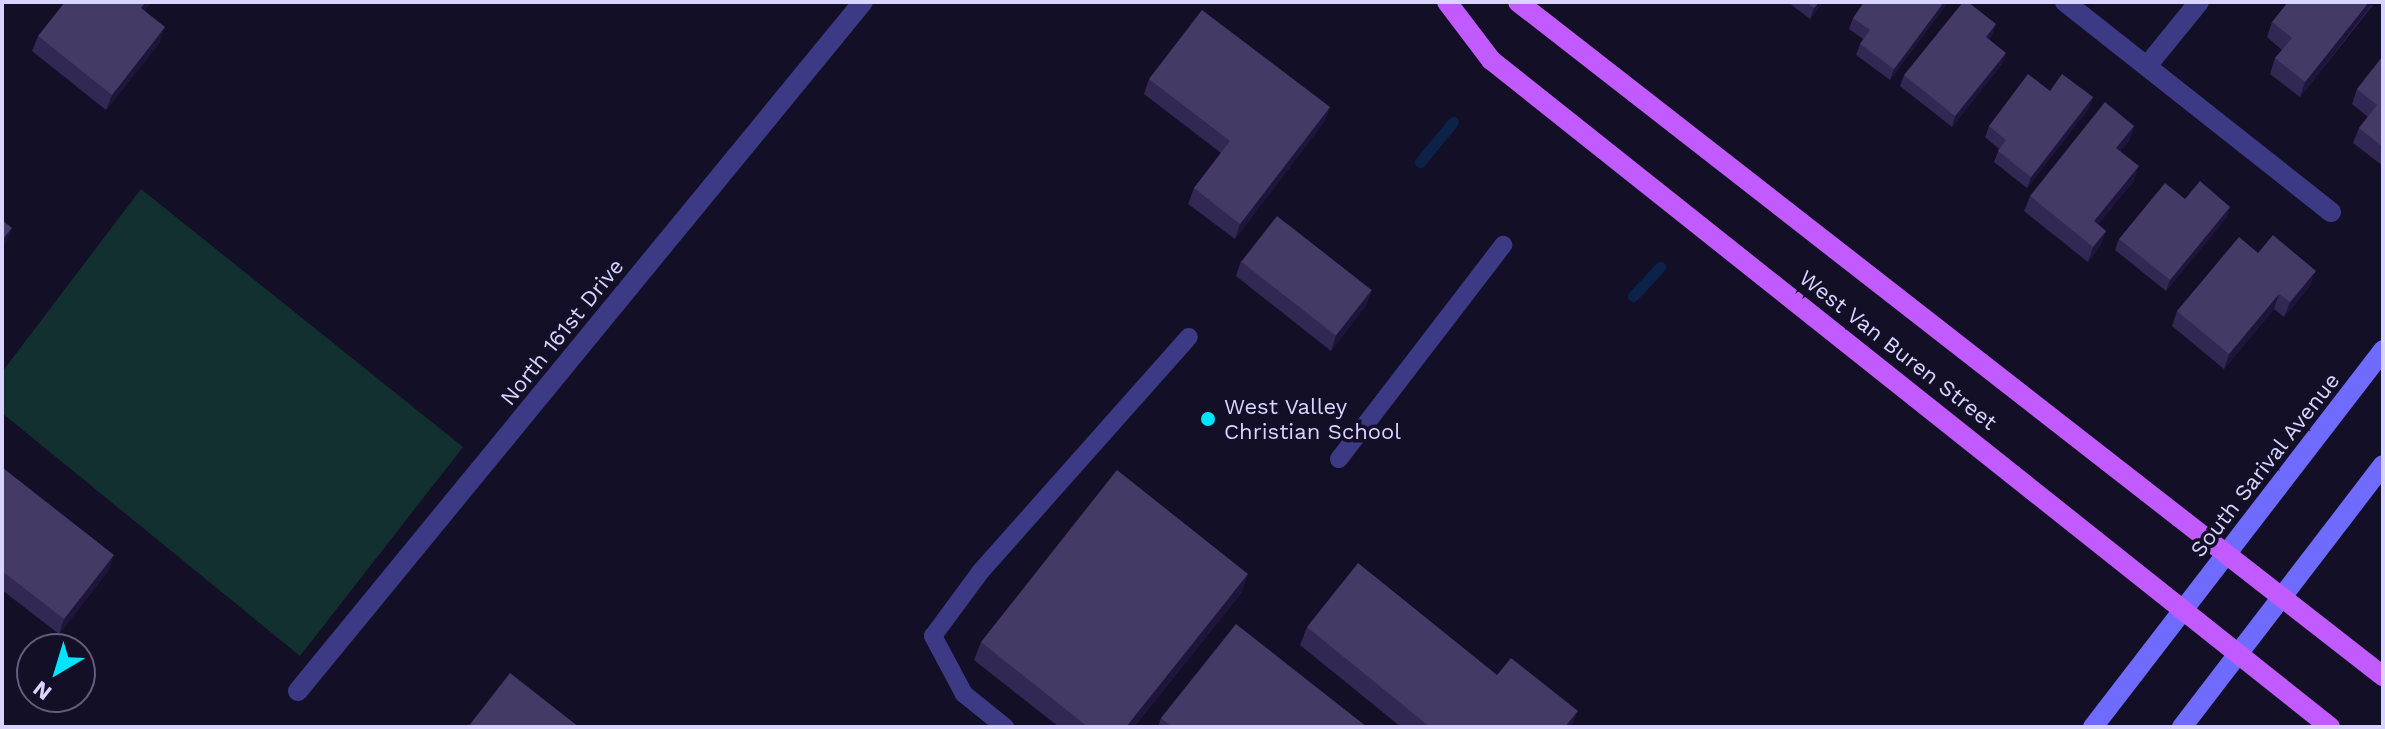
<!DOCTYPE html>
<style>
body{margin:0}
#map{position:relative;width:2385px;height:729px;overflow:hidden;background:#130f26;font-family:"Work Sans",sans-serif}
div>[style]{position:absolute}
.green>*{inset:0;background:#12302f}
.stream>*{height:11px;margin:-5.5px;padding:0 5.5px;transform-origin:5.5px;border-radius:5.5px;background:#0c2248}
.lane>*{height:18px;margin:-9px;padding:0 9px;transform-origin:9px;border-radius:9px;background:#3d3a85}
.street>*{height:20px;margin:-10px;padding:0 10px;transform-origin:10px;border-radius:10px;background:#3d3a85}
.secondary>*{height:20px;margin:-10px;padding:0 10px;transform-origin:10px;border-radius:10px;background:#6f6bff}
.primary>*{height:20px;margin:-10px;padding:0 10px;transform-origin:10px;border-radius:10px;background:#c25bff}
.wall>*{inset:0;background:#312854}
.shaded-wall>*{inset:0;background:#1d163a}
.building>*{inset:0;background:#433a66;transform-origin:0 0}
.dots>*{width:22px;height:22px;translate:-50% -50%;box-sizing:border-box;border:4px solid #130f26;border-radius:50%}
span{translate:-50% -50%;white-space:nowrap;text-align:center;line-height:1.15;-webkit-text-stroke:7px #130f26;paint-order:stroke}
.street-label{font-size:22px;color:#d9d4ff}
.poi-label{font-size:22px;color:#d9d4ff}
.left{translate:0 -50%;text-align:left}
.frame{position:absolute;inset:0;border:4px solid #d9d4ff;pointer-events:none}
.north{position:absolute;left:16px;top:633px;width:80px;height:80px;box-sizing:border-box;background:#130f26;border:2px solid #625e7d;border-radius:50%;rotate:218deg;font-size:22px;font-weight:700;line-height:32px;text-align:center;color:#d9d4ff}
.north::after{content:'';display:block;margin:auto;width:28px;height:36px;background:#00e5ff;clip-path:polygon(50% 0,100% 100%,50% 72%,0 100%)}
</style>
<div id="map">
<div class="green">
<i style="clip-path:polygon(141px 189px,463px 447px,300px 656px,2px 413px,2px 372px)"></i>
</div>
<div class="stream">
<i style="left:1420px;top:162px;width:52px;rotate:-50.5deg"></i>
<i style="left:1633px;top:296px;width:40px;rotate:-47deg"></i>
</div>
<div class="lane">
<i style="left:1339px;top:459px;width:270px;rotate:-52.5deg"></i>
<i style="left:1005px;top:727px;width:53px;rotate:-141.2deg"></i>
<i style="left:964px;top:694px;width:66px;rotate:-118.1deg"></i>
<i style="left:933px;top:636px;width:81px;rotate:-53.6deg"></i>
<i style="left:981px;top:571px;width:313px;rotate:-48.4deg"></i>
</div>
<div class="street">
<i style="left:2065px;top:2px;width:339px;rotate:38.3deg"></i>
<i style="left:2147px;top:66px;width:82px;rotate:-50.9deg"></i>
<i style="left:298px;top:691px;width:891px;rotate:-50.65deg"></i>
</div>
<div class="secondary">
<i style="left:2093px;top:727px;width:476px;rotate:-52.4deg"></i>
<i style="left:2182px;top:727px;width:330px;rotate:-52.5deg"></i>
</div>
<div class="primary">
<i style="left:1447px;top:2px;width:73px;rotate:52.8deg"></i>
<i style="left:1491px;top:60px;width:1072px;rotate:38.48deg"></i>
<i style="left:1518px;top:2px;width:1097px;rotate:37.93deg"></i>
</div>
<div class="wall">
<i style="clip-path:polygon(1788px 2px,1823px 2px,1810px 19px)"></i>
<i style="clip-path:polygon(1948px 2px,1890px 80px,1856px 55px,1860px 44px,1863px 39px,1849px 29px,1853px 18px)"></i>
<i style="clip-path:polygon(2373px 5px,2300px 97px,2270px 74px,2275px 58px,2282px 50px,2267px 37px,2272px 22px)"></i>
<i style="clip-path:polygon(145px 11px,160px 42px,106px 110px,32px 51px,38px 36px)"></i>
<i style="clip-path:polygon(1996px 24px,1992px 35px,1989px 39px,2002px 64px,1952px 127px,1900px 86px,1904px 75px)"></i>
<i style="clip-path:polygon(2383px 56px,2383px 166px,2353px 143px,2359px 128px,2368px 117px,2352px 104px,2357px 89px)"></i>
<i style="clip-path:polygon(1149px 79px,1330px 107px,1324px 122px,1235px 239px,1188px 204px,1194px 188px,1221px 153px,1144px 94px)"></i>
<i style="clip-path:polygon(2050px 91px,2093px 97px,2089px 108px,2027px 188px,1994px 162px,1999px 149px,1985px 137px,1989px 126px)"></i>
<i style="clip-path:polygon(2134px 126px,2129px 141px,2120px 151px,2134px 181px,2098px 224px,2106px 231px,2100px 246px,2088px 262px,2024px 211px,2030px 196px)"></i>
<i style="clip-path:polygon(2185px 199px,2230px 207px,2226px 218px,2166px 291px,2115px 250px,2119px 239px)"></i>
<i style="clip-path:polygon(2258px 253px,2310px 286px,2284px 317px,2274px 309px,2224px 369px,2172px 326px,2177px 311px)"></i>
<i style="clip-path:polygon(1241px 261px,1372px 290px,1366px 305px,1331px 351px,1236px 276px)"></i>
<i style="clip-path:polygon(2px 469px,109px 570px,59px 634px,2px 590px)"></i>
<i style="clip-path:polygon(1242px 592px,1134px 727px,1059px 727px,974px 660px,981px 642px)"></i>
<i style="clip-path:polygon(1307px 627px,1497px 675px,1572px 727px,1401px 727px,1300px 645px)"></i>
<i style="clip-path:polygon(1161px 718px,1367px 727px,1158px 727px)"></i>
</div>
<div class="shaded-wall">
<i style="clip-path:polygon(146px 2px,152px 2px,135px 23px,141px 8px)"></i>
<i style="clip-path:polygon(1819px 2px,1823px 2px,1810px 19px,1814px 8px)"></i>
<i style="clip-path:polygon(1944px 2px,1948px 2px,1890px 80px,1894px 69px)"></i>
<i style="clip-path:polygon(2369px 2px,2374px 2px,2300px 97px,2305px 82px)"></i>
<i style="clip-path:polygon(1996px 24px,1992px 35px,1982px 48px,1986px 37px)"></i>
<i style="clip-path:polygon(165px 27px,160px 42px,106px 110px,112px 95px)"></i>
<i style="clip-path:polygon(2006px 53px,2002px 64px,1952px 127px,1955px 116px)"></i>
<i style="clip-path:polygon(2093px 97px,2089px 108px,2027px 188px,2031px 177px)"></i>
<i style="clip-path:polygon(1330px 107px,1324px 122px,1235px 239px,1240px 224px)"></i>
<i style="clip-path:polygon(2134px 126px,2129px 141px,2111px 163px,2116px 148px)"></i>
<i style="clip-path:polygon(2139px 166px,2134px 181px,2089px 236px,2094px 221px)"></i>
<i style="clip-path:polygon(2230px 207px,2226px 218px,2166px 291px,2170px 280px)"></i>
<i style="clip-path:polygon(12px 228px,6px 243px,2px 248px,2px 240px)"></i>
<i style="clip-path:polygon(2106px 231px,2100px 246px,2088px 262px,2093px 247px)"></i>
<i style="clip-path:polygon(2316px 271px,2310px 286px,2284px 317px,2290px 302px)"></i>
<i style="clip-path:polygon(1372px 290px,1366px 305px,1331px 351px,1336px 335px)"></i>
<i style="clip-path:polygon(2279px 294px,2274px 309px,2224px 369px,2229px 354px)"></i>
<i style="clip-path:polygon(114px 555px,109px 570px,59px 634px,64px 619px)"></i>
<i style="clip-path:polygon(1248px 574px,1242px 592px,1134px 727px,1126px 727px)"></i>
<i style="clip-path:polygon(1578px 711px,1572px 727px,1565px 727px)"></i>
</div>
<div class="building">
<i style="clip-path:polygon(65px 2px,146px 2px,141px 8px,165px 27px,112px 95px,38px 36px)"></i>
<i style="clip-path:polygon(1806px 2px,1819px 2px,1814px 8px)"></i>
<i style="clip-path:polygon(1864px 2px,1944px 2px,1894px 69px,1860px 44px,1870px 30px,1853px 18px)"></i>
<i style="clip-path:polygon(1963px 2px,1968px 2px,1996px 24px,1986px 37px,2006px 53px,1955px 116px,1904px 75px)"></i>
<i style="clip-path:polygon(2288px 2px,2369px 2px,2305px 82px,2275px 58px,2292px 38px,2272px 22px)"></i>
<i style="clip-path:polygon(1202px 10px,1330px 107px,1240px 224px,1194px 188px,1230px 141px,1149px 79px)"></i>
<i style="clip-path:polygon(2383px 56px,2383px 147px,2359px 128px,2377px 105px,2357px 89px)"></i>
<i style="clip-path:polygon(2028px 74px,2050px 91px,2062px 74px,2093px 97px,2031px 177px,1998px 151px,2006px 140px,1989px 126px)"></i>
<i style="clip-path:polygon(2105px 102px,2134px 126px,2116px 148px,2139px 166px,2094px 221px,2106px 231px,2093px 247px,2030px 196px)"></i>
<i style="clip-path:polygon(2200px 181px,2230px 207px,2170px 280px,2119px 239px,2165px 183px,2185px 199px)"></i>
<i style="left:1277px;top:216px;width:120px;height:58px;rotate:38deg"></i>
<i style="clip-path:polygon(2px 220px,12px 228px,2px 240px)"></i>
<i style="clip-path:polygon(2273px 235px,2316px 271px,2290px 302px,2279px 294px,2229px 354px,2177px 311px,2239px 237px,2258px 253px)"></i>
<i style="clip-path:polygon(3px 468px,114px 555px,64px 619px,2px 571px,2px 469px)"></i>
<i style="clip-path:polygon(1117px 470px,1248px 574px,1126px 727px,1088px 727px,981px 642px)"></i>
<i style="clip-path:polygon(1358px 563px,1497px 675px,1511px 658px,1578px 711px,1565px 727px,1430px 727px,1307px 627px)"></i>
<i style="clip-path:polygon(1236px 624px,1367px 727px,1172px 727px,1161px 718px)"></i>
<i style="clip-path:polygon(510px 673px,579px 727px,468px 727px)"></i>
</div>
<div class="dots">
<i style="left:1208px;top:419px;background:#00e5ff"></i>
</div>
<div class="street-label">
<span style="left:562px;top:332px;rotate:-51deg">North 161st Drive</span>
<span style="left:1898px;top:350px;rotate:38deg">West Van Buren Street</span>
<span style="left:2265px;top:465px;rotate:-52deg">South Sarival Avenue</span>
</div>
<div class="poi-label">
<span class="left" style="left:1224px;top:419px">West Valley<br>Christian School</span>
</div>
<div class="frame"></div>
<div class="north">N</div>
</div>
